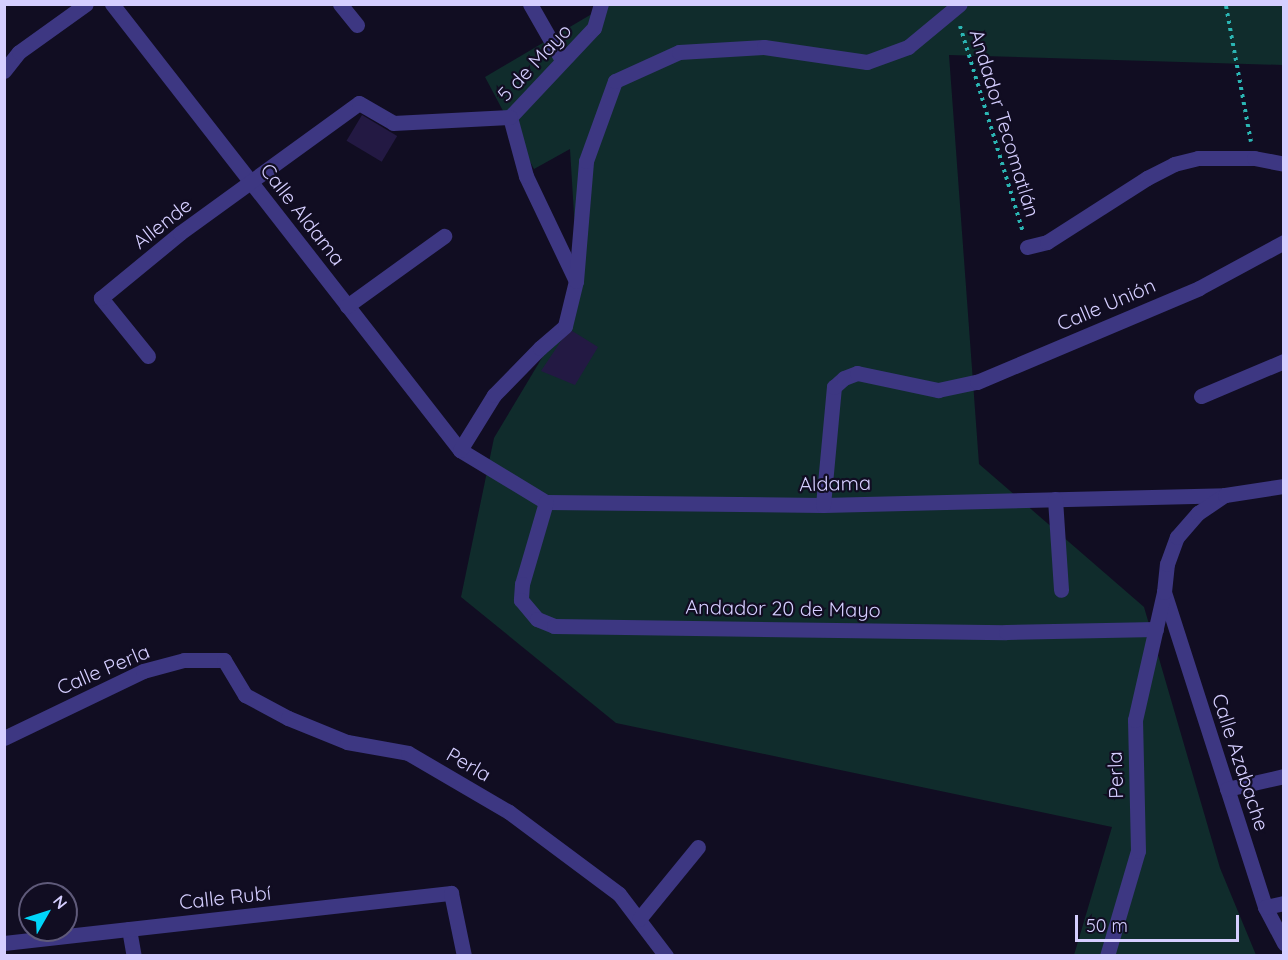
<!DOCTYPE html>
<meta charset="utf-8">
<style>
body{margin:0}
#map{position:relative;width:1288px;height:960px;overflow:hidden;background:#110d22;font-family:Quicksand,sans-serif}
div>[style]{position:absolute}
.green>*{inset:0;background:#102c2c}
.building>*{inset:0;background:#231943;transform-origin:0 0}
.path>*{height:4px;margin-top:-2px;transform-origin:0;background:repeating-linear-gradient(90deg,#2bb5b3 0 3px,transparent 0 7.5px)}
.street>*{height:15px;margin:-7.5px;padding:0 7.5px;transform-origin:7.5px;border-radius:7.5px;background:#3d3782}
span{translate:-50% -50%;white-space:nowrap;text-align:center;line-height:1.15;-webkit-text-stroke:4.5px #110d22;paint-order:stroke}
.street-label{font-size:20px;color:#d5ceff}
.frame{position:absolute;inset:0;border:6px solid #d5ceff;pointer-events:none}
.north{position:absolute;left:18px;top:882px;width:60px;height:60px;box-sizing:border-box;background:#110d22;border:2px solid #5f5a7a;border-radius:50%;rotate:51deg;font-size:16px;font-weight:700;line-height:24px;text-align:center;color:#d5ceff}
.north::after{content:'';display:block;margin:auto;width:21px;height:27px;background:#00d5f9;clip-path:polygon(50% 0,100% 100%,50% 72%,0 100%)}
.scale{position:absolute;left:1075px;top:915px;width:164px;height:27px;box-sizing:border-box;border:3px solid #d5ceff;border-top:0;padding-left:8px;font-size:18px;line-height:21px;white-space:nowrap;color:#d5ceff;-webkit-text-stroke:4px #110d22;paint-order:stroke}
</style>
<div id="map">
<div class="green">
<i style="clip-path:polygon(607px 5px,1283px 5px,1283px 65px,949px 55px,979px 464px,1144px 607px,1220px 868px,1256px 955px,1074px 955px,1112px 827px,616px 723px,461px 597px,494px 438px,579px 296px,570px 149px,534px 169px,485px 77px)"></i>
</div>
<div class="building">
<i style="left:362px;top:115px;width:41px;height:30px;rotate:31deg"></i>
<i style="clip-path:polygon(569px 329px,598px 347px,575px 385px,541px 371px)"></i>
</div>
<div class="path">
<i style="left:1226px;top:6px;width:138px;rotate:79.6deg"></i>
<i style="left:960px;top:26px;width:215px;rotate:73deg"></i>
</div>
<div class="street">
<i style="left:112px;top:4px;width:566px;rotate:52.04deg"></i>
<i style="left:460px;top:450px;width:100px;rotate:31.2deg"></i>
<i style="left:546px;top:502px;width:277px;rotate:0.6deg"></i>
<i style="left:823px;top:505px;width:402px;rotate:-1.4deg"></i>
<i style="left:340px;top:4px;width:27px;rotate:51deg"></i>
<i style="left:530px;top:4px;width:64px;rotate:60.3deg"></i>
<i style="left:4px;top:71px;width:24px;rotate:-52deg"></i>
<i style="left:19px;top:52px;width:82px;rotate:-35.6deg"></i>
<i style="left:1027px;top:247px;width:21px;rotate:-14deg"></i>
<i style="left:1047px;top:242px;width:119px;rotate:-32.6deg"></i>
<i style="left:1147px;top:178px;width:30px;rotate:-27deg"></i>
<i style="left:1174px;top:164px;width:25px;rotate:-14deg"></i>
<i style="left:1198px;top:158px;width:56px"></i>
<i style="left:1254px;top:158px;width:31px;rotate:11deg"></i>
<i style="left:576px;top:281px;width:116px;rotate:-115.5deg"></i>
<i style="left:526px;top:176px;width:61px;rotate:-105.2deg"></i>
<i style="left:510px;top:117px;width:122px;rotate:-46.7deg"></i>
<i style="left:594px;top:28px;width:25px;rotate:-74deg"></i>
<i style="left:347px;top:306px;width:120px;rotate:-35.8deg"></i>
<i style="left:148px;top:356px;width:75px;rotate:-129deg"></i>
<i style="left:101px;top:298px;width:102px;rotate:-39.4deg"></i>
<i style="left:180px;top:233px;width:221px;rotate:-36deg"></i>
<i style="left:359px;top:103px;width:39px;rotate:30deg"></i>
<i style="left:393px;top:123px;width:117px;rotate:-2.9deg"></i>
<i style="left:1201px;top:396px;width:90px;rotate:-22.9deg"></i>
<i style="left:460px;top:450px;width:65px;rotate:-58.3deg"></i>
<i style="left:494px;top:395px;width:66px;rotate:-45.6deg"></i>
<i style="left:540px;top:348px;width:33px;rotate:-41deg"></i>
<i style="left:565px;top:326px;width:46px;rotate:-76.3deg"></i>
<i style="left:576px;top:281px;width:120px;rotate:-85.2deg"></i>
<i style="left:586px;top:161px;width:85px;rotate:-70.1deg"></i>
<i style="left:615px;top:81px;width:70px;rotate:-24.4deg"></i>
<i style="left:679px;top:52px;width:85px;rotate:-3.4deg"></i>
<i style="left:764px;top:47px;width:104px;rotate:8.3deg"></i>
<i style="left:867px;top:62px;width:44px;rotate:-20.1deg"></i>
<i style="left:908px;top:47px;width:67px;rotate:-39.6deg"></i>
<i style="left:1055px;top:499px;width:91px;rotate:86.2deg"></i>
<i style="left:546px;top:502px;width:85px;rotate:106.3deg"></i>
<i style="left:522px;top:584px;width:16px;rotate:94deg"></i>
<i style="left:521px;top:600px;width:25px;rotate:50deg"></i>
<i style="left:537px;top:619px;width:18px;rotate:22deg"></i>
<i style="left:554px;top:626px;width:452px;rotate:0.8deg"></i>
<i style="left:1006px;top:632px;width:150px;rotate:-1.1deg"></i>
<i style="left:823px;top:505px;width:119px;rotate:-84.7deg"></i>
<i style="left:834px;top:387px;width:13px;rotate:-42deg"></i>
<i style="left:844px;top:378px;width:14px;rotate:-21deg"></i>
<i style="left:857px;top:373px;width:83px;rotate:11.9deg"></i>
<i style="left:938px;top:390px;width:40px;rotate:-12deg"></i>
<i style="left:977px;top:382px;width:241px;rotate:-22.9deg"></i>
<i style="left:1199px;top:288px;width:97px;rotate:-28.4deg"></i>
<i style="left:1164px;top:592px;width:331px;rotate:72.2deg"></i>
<i style="left:1265px;top:907px;width:41px;rotate:62.2deg"></i>
<i style="left:4px;top:738px;width:154px;rotate:-25.7deg"></i>
<i style="left:143px;top:671px;width:42px;rotate:-15deg"></i>
<i style="left:184px;top:660px;width:40px"></i>
<i style="left:224px;top:660px;width:41px;rotate:59deg"></i>
<i style="left:245px;top:695px;width:49px;rotate:28.1deg"></i>
<i style="left:288px;top:718px;width:64px;rotate:22.1deg"></i>
<i style="left:347px;top:742px;width:62px;rotate:10.2deg"></i>
<i style="left:408px;top:753px;width:117px;rotate:30.3deg"></i>
<i style="left:509px;top:812px;width:137px;rotate:36.7deg"></i>
<i style="left:619px;top:894px;width:78px;rotate:52.8deg"></i>
<i style="left:1227px;top:789px;width:58px;rotate:-12.8deg"></i>
<i style="left:1265px;top:907px;width:19px;rotate:-12deg"></i>
<i style="left:639px;top:919px;width:93px;rotate:-50.7deg"></i>
<i style="left:129px;top:929px;width:27px;rotate:80deg"></i>
<i style="left:4px;top:943px;width:450px;rotate:-6.4deg"></i>
<i style="left:451px;top:893px;width:64px;rotate:78.3deg"></i>
<i style="left:1107px;top:956px;width:109px;rotate:-73.6deg"></i>
<i style="left:1138px;top:851px;width:131px;rotate:-91.3deg"></i>
<i style="left:1135px;top:720px;width:131px;rotate:-77.2deg"></i>
<i style="left:1164px;top:592px;width:28px;rotate:-84deg"></i>
<i style="left:1167px;top:564px;width:29px;rotate:-70deg"></i>
<i style="left:1177px;top:537px;width:32px;rotate:-49deg"></i>
<i style="left:1198px;top:513px;width:32px;rotate:-34deg"></i>
<i style="left:1225px;top:495px;width:60px;rotate:-8.7deg"></i>
</div>
<div class="street-label">
<span style="left:534px;top:62px;rotate:-47deg">5 de Mayo</span>
<span style="left:1005px;top:123px;rotate:73deg">Andador Tecomatlán</span>
<span style="left:303px;top:214px;rotate:52deg">Calle Aldama</span>
<span style="left:162px;top:223px;rotate:-38deg">Allende</span>
<span style="left:1106px;top:304px;rotate:-23deg">Calle Unión</span>
<span style="left:835px;top:483px;rotate:-1deg">Aldama</span>
<span style="left:783px;top:608px;rotate:1deg">Andador 20 de Mayo</span>
<span style="left:103px;top:669px;rotate:-23deg">Calle Perla</span>
<span style="left:1241px;top:762px;rotate:72deg">Calle Azabache</span>
<span style="left:469px;top:764px;rotate:30deg">Perla</span>
<span style="left:1115px;top:775px;rotate:-92deg">Perla</span>
<span style="left:225px;top:897px;rotate:-6deg">Calle Rubí</span>
</div>
<div class="frame"></div>
<div class="north">N</div>
<div class="scale">50 m</div>
</div>
